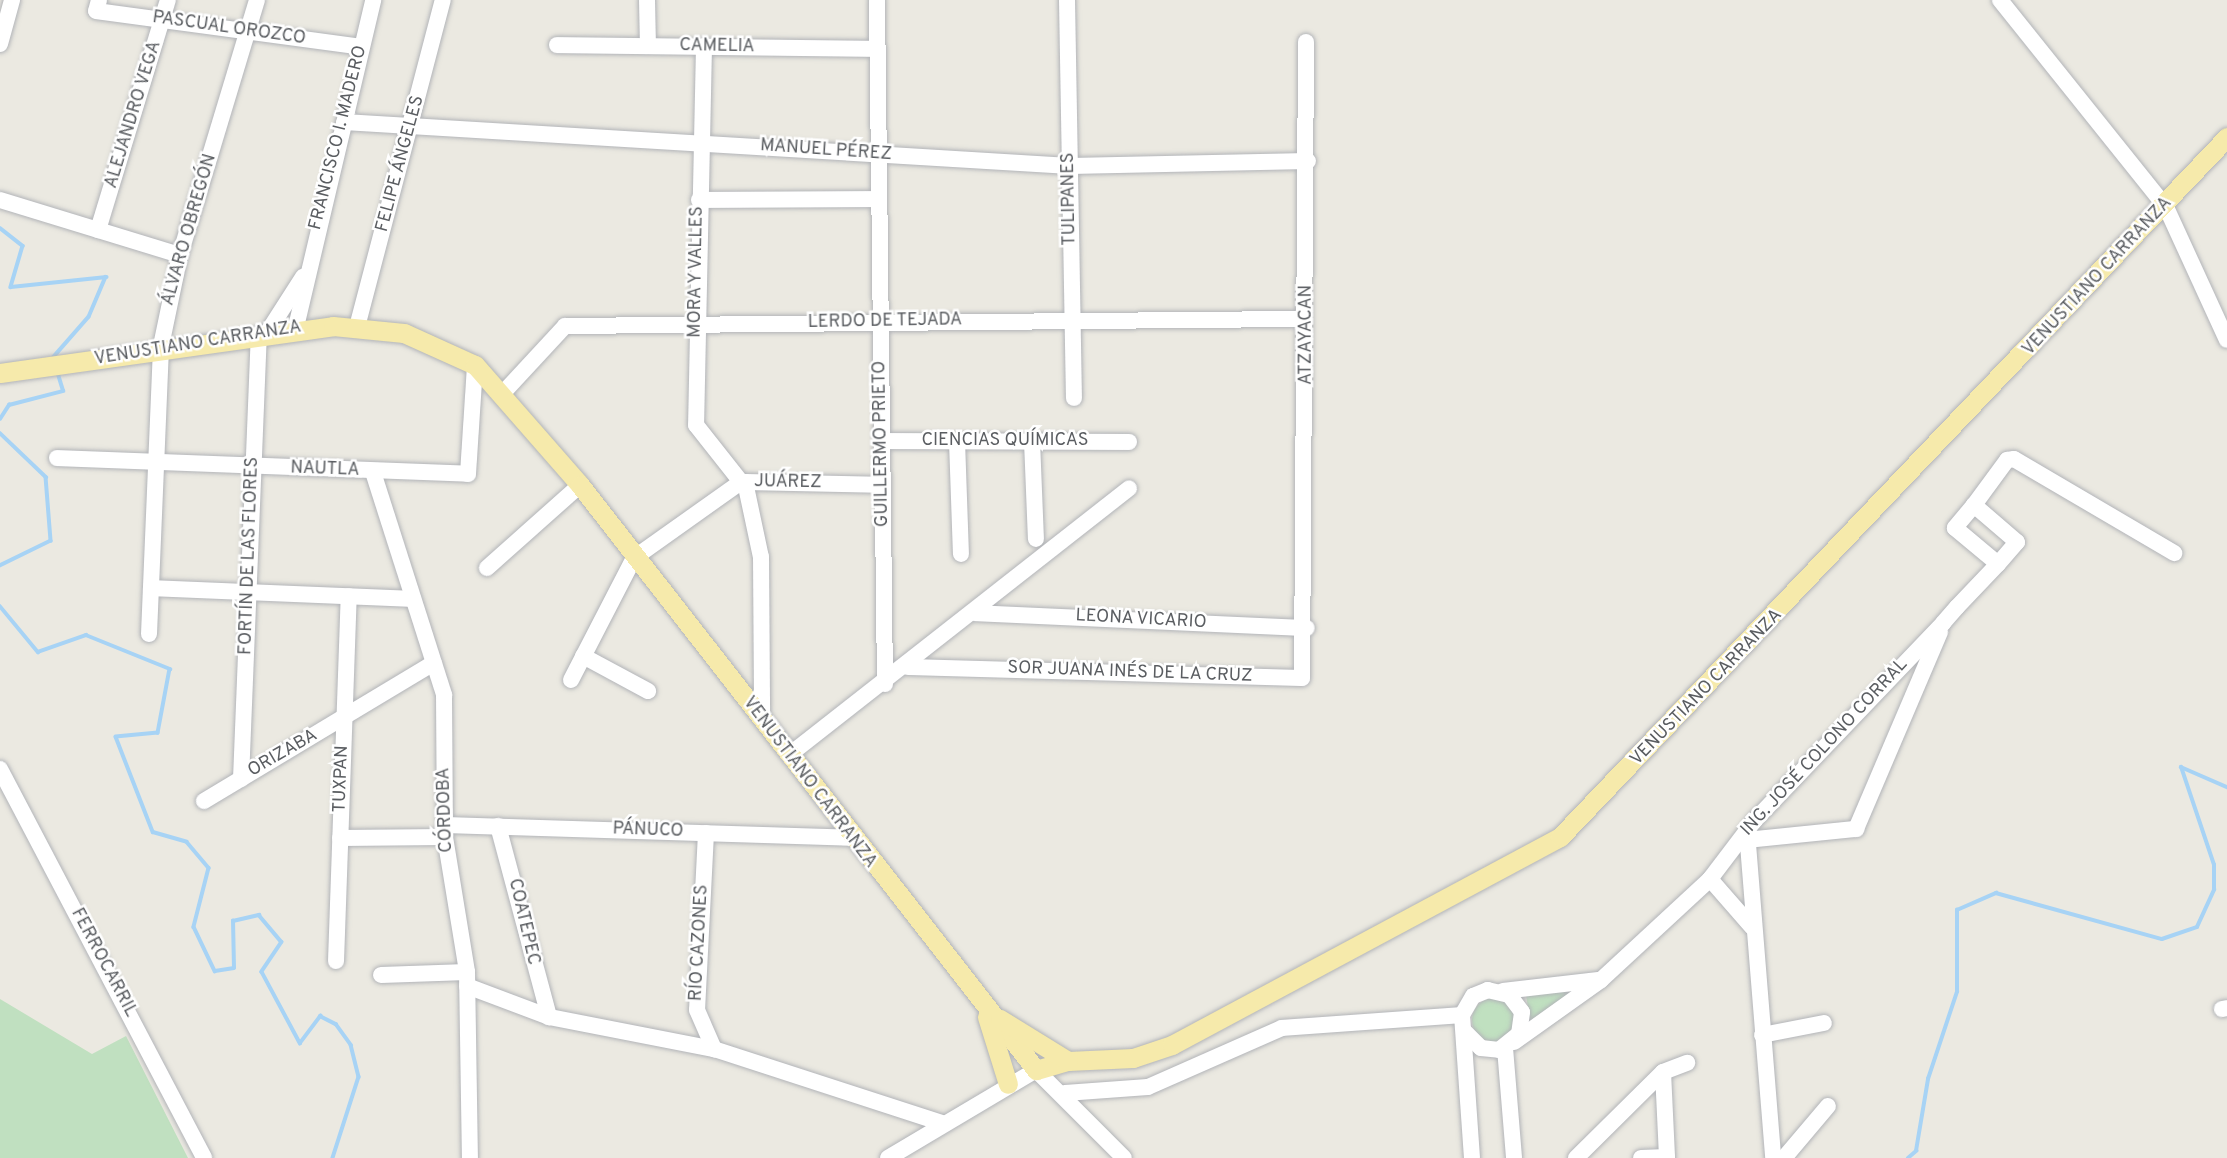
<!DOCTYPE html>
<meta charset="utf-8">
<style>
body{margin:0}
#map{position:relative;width:2227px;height:1158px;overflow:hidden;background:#ebe9e1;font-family:Overpass,sans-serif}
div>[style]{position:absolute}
.green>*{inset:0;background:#c0e0c0}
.round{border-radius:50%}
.stream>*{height:3.5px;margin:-1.75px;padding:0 1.75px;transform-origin:1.75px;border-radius:1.75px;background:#a7d3f5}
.roads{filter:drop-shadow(0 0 2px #b2b4b8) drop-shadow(0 0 2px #b2b4b8)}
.minor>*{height:16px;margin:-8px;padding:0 8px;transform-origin:8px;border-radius:8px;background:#fff}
.major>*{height:19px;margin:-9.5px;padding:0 9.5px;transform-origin:9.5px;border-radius:9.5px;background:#f6eaab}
span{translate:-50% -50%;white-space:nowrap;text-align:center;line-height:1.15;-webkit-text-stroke:5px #fff;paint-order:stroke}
.street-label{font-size:18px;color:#5a5d61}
</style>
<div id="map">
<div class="green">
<i style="clip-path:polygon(1574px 989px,1532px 1026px,1531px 1026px,1526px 995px)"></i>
<i class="round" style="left:1472px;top:998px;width:44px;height:44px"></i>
<i style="clip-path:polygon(0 999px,92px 1054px,126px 1036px,188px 1158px,0 1158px)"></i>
</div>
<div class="stream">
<i style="left:0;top:228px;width:29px;rotate:38deg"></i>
<i style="left:23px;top:246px;width:43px;rotate:106.3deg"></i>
<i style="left:11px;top:287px;width:96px;rotate:-6deg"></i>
<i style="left:106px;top:277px;width:43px;rotate:113deg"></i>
<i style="left:89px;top:317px;width:53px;rotate:131.2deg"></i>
<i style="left:0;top:419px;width:17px;rotate:-57deg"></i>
<i style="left:9px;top:405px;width:56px;rotate:-14.5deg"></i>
<i style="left:63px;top:391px;width:21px;rotate:-107deg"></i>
<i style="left:0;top:433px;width:64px;rotate:43.7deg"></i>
<i style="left:46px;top:477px;width:64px;rotate:85.5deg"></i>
<i style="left:51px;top:541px;width:57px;rotate:153.9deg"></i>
<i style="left:0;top:606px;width:60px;rotate:50.4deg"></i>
<i style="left:38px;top:652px;width:51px;rotate:-19.5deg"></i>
<i style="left:86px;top:635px;width:91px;rotate:22deg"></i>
<i style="left:170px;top:669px;width:65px;rotate:100.6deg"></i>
<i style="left:158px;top:733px;width:42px;rotate:174.6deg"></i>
<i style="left:116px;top:737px;width:102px;rotate:68.7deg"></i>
<i style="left:153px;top:832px;width:35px;rotate:16deg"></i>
<i style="left:187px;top:842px;width:34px;rotate:50deg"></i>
<i style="left:209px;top:868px;width:61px;rotate:104.3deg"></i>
<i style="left:194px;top:927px;width:49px;rotate:64.5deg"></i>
<i style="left:215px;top:971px;width:19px;rotate:-9deg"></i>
<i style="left:234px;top:968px;width:47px;rotate:-91.2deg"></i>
<i style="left:233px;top:921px;width:27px;rotate:-13deg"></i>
<i style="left:259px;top:915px;width:35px;rotate:50deg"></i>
<i style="left:282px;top:942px;width:36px;rotate:124deg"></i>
<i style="left:262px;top:972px;width:81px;rotate:61.8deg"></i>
<i style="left:300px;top:1043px;width:34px;rotate:-53deg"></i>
<i style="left:320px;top:1016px;width:18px;rotate:27deg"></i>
<i style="left:336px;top:1024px;width:26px;rotate:54deg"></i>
<i style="left:351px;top:1045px;width:33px;rotate:76deg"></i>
<i style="left:359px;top:1077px;width:85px;rotate:107.8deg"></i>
<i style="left:1908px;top:1158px;width:11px;rotate:-41deg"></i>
<i style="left:1916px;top:1151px;width:73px;rotate:-80.5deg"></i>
<i style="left:1928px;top:1079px;width:92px;rotate:-71.6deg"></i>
<i style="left:1957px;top:992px;width:82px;rotate:-90deg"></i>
<i style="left:1957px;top:910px;width:43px;rotate:-23.6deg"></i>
<i style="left:1996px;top:893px;width:172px;rotate:15.5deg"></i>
<i style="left:2162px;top:939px;width:37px;rotate:-19deg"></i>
<i style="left:2197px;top:927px;width:41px;rotate:-65.3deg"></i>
<i style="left:2214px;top:890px;width:25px;rotate:-90deg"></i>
<i style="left:2214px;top:865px;width:103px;rotate:-108.6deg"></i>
<i style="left:2181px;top:767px;width:50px;rotate:23.5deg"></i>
</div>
<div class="roads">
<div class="minor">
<i style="left:99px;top:0;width:11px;rotate:105deg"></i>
<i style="left:96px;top:11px;width:268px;rotate:7.7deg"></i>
<i style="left:647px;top:0;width:46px;rotate:88.8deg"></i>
<i style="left:877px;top:0;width:684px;rotate:89.33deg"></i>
<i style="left:1067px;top:0;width:398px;rotate:89deg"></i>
<i style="left:2000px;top:0;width:265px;rotate:51.3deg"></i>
<i style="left:2166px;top:207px;width:146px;rotate:65.4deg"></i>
<i style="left:0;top:44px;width:46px;rotate:-74.7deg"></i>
<i style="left:557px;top:45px;width:320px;rotate:0.7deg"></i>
<i style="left:704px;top:46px;width:379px;rotate:91.2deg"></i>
<i style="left:696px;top:425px;width:73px;rotate:51.7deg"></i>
<i style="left:344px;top:122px;width:727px;rotate:3.47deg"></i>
<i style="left:1070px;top:166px;width:238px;rotate:-1.2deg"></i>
<i style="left:0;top:200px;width:188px;rotate:17deg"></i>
<i style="left:699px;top:200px;width:180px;rotate:-0.3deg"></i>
<i style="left:98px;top:230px;width:240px;rotate:-73.1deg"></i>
<i style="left:296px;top:327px;width:336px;rotate:-76.7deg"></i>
<i style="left:357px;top:327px;width:338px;rotate:-75.3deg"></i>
<i style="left:267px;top:333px;width:67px;rotate:-57.3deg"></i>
<i style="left:503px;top:393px;width:91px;rotate:-47.2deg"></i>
<i style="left:565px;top:326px;width:731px;rotate:-0.55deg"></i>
<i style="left:882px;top:441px;width:247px;rotate:0.2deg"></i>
<i style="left:957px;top:441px;width:113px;rotate:88deg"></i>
<i style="left:1032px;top:441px;width:98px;rotate:87.7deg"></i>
<i style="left:57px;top:458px;width:411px;rotate:2.2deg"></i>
<i style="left:468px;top:474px;width:109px;rotate:-86.3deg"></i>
<i style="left:373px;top:472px;width:234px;rotate:72.3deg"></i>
<i style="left:444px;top:695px;width:142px;rotate:89.6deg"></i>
<i style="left:445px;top:837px;width:137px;rotate:80.7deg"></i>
<i style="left:467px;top:972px;width:186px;rotate:89.1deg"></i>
<i style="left:745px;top:482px;width:77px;rotate:78deg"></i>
<i style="left:761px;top:557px;width:163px;rotate:89.6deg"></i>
<i style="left:1974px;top:505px;width:56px;rotate:-53.7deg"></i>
<i style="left:2007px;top:460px;width:7px;rotate:-8deg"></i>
<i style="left:2014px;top:459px;width:186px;rotate:30.4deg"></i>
<i style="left:487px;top:568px;width:125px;rotate:-41.7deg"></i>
<i style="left:151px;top:588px;width:262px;rotate:2.4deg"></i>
<i style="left:975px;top:613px;width:332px;rotate:2.6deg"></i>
<i style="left:149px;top:634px;width:288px;rotate:-87.6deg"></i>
<i style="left:161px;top:346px;width:93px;rotate:-78.2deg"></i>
<i style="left:180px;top:255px;width:266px;rotate:-73.2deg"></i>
<i style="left:583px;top:656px;width:74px;rotate:28.3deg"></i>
<i style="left:908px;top:667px;width:394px;rotate:1.6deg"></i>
<i style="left:1302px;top:678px;width:636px;rotate:-89.64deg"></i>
<i style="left:571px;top:680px;width:137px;rotate:-62.7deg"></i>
<i style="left:634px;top:558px;width:131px;rotate:-35.4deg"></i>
<i style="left:741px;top:482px;width:141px;rotate:1.2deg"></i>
<i style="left:789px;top:755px;width:432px;rotate:-38.1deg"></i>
<i style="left:0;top:769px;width:439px;rotate:62.3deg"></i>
<i style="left:241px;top:779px;width:445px;rotate:-87.7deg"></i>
<i style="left:204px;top:801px;width:268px;rotate:-31deg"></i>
<i style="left:445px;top:825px;width:405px;rotate:1.8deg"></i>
<i style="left:498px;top:826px;width:198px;rotate:75deg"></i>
<i style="left:1747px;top:832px;width:327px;rotate:85.4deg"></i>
<i style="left:706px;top:833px;width:177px;rotate:92.9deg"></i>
<i style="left:697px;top:1010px;width:43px;rotate:66.4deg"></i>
<i style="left:340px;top:838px;width:105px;rotate:-0.5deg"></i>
<i style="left:1747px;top:840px;width:110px;rotate:-5.8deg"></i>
<i style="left:1856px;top:829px;width:214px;rotate:-66.9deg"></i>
<i style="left:1710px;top:879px;width:64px;rotate:48.8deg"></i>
<i style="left:336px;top:961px;width:365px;rotate:-88deg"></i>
<i style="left:381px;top:975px;width:86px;rotate:-2deg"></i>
<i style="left:467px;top:986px;width:88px;rotate:20.7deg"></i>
<i style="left:549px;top:1017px;width:168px;rotate:11deg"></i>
<i style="left:714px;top:1049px;width:240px;rotate:18deg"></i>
<i style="left:1503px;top:991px;width:96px;rotate:-6.6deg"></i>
<i style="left:2222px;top:1009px;width:5px;rotate:-11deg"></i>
<i style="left:1464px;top:1031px;width:24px;rotate:45deg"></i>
<i style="left:1481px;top:1048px;width:18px;rotate:6deg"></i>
<i style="left:1499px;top:1050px;width:26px;rotate:-39deg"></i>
<i style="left:1519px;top:1034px;width:22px;rotate:-82deg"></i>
<i style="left:1522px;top:1012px;width:21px;rotate:-127deg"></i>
<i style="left:1509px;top:995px;width:22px;rotate:-167deg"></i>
<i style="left:1488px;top:990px;width:16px;rotate:158deg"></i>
<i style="left:1473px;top:996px;width:22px;rotate:120deg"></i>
<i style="left:1462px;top:1015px;width:143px;rotate:86deg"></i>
<i style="left:1762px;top:1035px;width:63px;rotate:-11deg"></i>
<i style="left:1514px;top:1042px;width:107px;rotate:-35.5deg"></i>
<i style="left:1601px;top:980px;width:149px;rotate:-42.8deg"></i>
<i style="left:1710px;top:879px;width:73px;rotate:-52.8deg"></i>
<i style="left:1754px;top:821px;width:274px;rotate:-46.3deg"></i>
<i style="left:1943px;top:623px;width:21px;rotate:-49deg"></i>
<i style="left:1957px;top:607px;width:59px;rotate:-46.4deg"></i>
<i style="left:1998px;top:564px;width:29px;rotate:-49deg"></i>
<i style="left:2017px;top:542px;width:57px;rotate:-139.3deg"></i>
<i style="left:1974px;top:505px;width:30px;rotate:130deg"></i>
<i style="left:1955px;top:528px;width:56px;rotate:39.9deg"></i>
<i style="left:1505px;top:1048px;width:110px;rotate:85.3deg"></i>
<i style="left:1663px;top:1072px;width:86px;rotate:87.3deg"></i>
<i style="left:1065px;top:1093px;width:83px;rotate:-4.1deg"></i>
<i style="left:1148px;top:1087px;width:146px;rotate:-23.8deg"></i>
<i style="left:1282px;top:1028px;width:180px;rotate:-4.1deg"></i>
<i style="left:888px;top:1158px;width:172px;rotate:-30.7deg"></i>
<i style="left:1036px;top:1070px;width:124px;rotate:45deg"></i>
<i style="left:1576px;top:1158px;width:122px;rotate:-44.7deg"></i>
<i style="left:1663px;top:1072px;width:26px;rotate:-21deg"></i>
<i style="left:1641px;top:1158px;width:26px;rotate:-2deg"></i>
<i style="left:1784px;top:1158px;width:68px;rotate:-49.8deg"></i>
</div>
<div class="major">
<i style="left:0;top:373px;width:336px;rotate:-8deg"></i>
<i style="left:333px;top:326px;width:71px;rotate:5.6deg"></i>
<i style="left:404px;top:333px;width:78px;rotate:24.3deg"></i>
<i style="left:475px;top:365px;width:159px;rotate:48.8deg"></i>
<i style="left:580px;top:485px;width:742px;rotate:52.06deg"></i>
<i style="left:1036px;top:1070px;width:33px;rotate:-16deg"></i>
<i style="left:1068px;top:1061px;width:65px;rotate:-2.6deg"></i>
<i style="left:1133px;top:1058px;width:41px;rotate:-18.4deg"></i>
<i style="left:1172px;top:1045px;width:440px;rotate:-28.2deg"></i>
<i style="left:1560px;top:837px;width:967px;rotate:-46.38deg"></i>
<i style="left:987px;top:1017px;width:70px;rotate:72.6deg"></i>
<i style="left:1000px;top:1019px;width:80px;rotate:31.7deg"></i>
</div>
</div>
<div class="street-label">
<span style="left:229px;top:29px;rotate:8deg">PASCUAL OROZCO</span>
<span style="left:717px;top:47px;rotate:1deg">CAMELIA</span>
<span style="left:134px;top:115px;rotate:-73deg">ALEJANDRO VEGA</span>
<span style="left:339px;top:138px;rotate:-76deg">FRANCISCO I. MADERO</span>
<span style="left:826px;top:151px;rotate:4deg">MANUEL PÉREZ</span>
<span style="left:401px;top:164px;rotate:-75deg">FELIPE ÁNGELES</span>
<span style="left:1070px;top:199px;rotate:-91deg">TULIPANES</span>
<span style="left:190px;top:230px;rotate:-74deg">ÁLVARO OBREGÓN</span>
<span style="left:697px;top:272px;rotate:-89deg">MORA Y VALLES</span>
<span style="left:2098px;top:277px;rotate:-47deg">VENUSTIANO CARRANZA</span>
<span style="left:885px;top:322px;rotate:-1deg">LERDO DE TEJADA</span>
<span style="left:1307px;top:335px;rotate:-90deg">ATZAYACAN</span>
<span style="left:198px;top:344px;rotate:-9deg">VENUSTIANO CARRANZA</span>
<span style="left:1005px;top:441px">CIENCIAS QUÍMICAS</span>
<span style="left:882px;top:444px;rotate:-91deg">GUILLERMO PRIETO</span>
<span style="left:325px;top:470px;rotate:2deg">NAUTLA</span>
<span style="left:788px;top:483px;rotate:1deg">JUÁREZ</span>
<span style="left:250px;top:556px;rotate:-88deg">FORTÍN DE LAS FLORES</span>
<span style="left:1141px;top:620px;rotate:3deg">LEONA VICARIO</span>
<span style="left:1130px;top:673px;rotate:2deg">SOR JUANA INÉS DE LA CRUZ</span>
<span style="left:1707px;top:688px;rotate:-46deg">VENUSTIANO CARRANZA</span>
<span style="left:1825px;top:748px;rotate:-47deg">ING. JOSÉ COLONO CORRAL</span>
<span style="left:283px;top:754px;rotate:-30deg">ORIZABA</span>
<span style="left:342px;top:779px;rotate:-88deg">TUXPAN</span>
<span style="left:809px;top:783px;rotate:53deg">VENUSTIANO CARRANZA</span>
<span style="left:446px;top:810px;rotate:-92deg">CÓRDOBA</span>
<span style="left:648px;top:831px;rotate:2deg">PÁNUCO</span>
<span style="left:523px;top:922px;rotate:77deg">COATEPEC</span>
<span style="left:700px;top:943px;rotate:-87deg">RÍO CAZONES</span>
<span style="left:103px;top:963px;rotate:62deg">FERROCARRIL</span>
</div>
</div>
